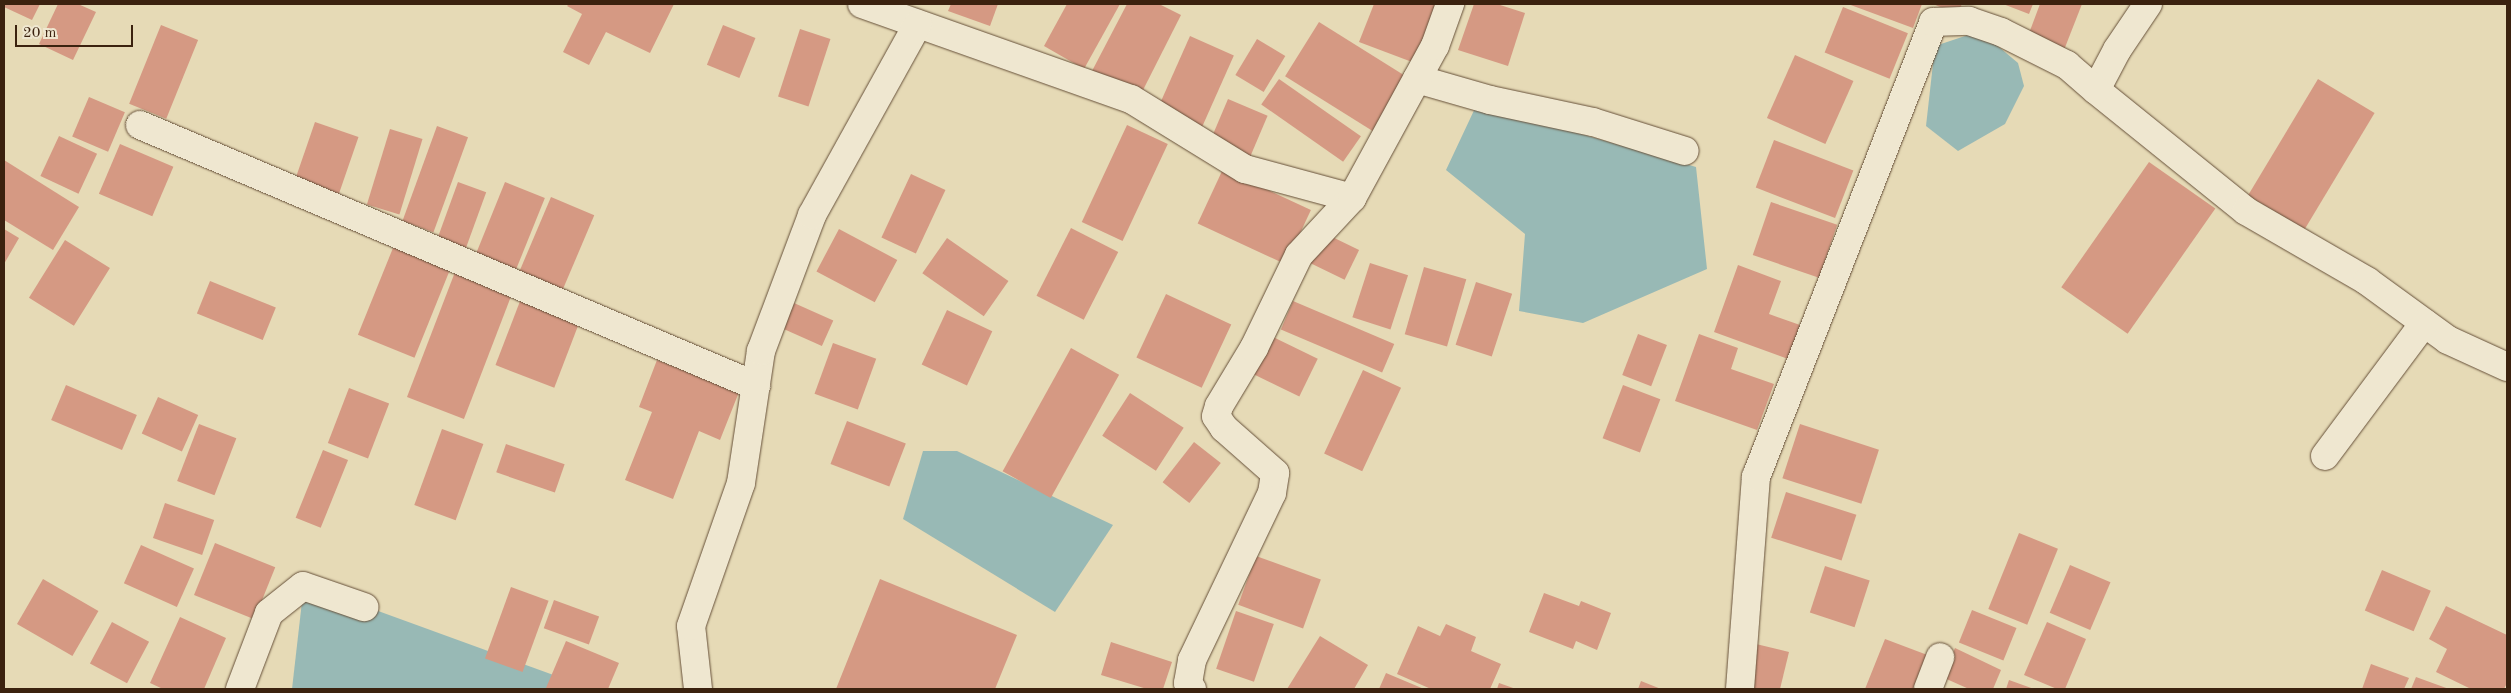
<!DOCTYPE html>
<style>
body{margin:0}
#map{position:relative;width:2511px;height:693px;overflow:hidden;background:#e6dab6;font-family:"Old Standard TT",serif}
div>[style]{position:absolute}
.water>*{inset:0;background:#98b9b5}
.building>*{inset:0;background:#d59983;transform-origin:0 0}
.roads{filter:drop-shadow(0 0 1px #665039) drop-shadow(0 0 1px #665039)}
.street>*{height:28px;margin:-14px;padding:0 14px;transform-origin:14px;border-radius:14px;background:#efe7d0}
span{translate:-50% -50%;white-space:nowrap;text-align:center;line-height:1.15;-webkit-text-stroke:4px #efe7d0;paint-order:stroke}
.frame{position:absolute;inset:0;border:5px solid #3b220f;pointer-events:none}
.scale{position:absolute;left:15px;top:25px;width:118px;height:22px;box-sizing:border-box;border:2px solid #3b220f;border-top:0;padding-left:6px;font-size:15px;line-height:18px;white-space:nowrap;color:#3b220f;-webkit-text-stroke:4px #efe7d0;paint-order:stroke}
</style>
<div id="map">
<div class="water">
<i style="clip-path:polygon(1980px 31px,2018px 63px,2024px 86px,2005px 124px,1958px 151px,1926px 126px,1935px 46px)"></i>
<i style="clip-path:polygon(1477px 104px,1696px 167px,1707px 269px,1583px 323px,1519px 311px,1525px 234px,1446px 170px)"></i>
<i style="clip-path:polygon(923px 451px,957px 451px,1113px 525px,1055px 612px,903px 519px)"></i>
<i style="clip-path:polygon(304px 584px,592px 689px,292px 689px)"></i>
</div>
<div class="building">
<i style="clip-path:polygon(4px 4px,40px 4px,32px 20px,4px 7px)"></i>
<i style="clip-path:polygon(58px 4px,78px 4px,96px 12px,73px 60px,39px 44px)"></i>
<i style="clip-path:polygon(569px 4px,674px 4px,650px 53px,606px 32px,589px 65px,563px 52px,582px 14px,567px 6px)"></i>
<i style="clip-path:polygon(951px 4px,998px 4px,990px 26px,948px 11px)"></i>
<i style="clip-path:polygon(1067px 4px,1120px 4px,1084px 69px,1044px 46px)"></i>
<i style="clip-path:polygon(1127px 4px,1159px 4px,1181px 15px,1140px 96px,1092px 71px)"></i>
<i style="clip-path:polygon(1374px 4px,1444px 4px,1420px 65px,1359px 42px)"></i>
<i style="clip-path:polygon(1474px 4px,1497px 4px,1525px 13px,1508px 66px,1458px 50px)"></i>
<i style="clip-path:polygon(1848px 4px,1922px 4px,1913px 28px)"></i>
<i style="clip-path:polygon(1933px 4px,1962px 4px,1957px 14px)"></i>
<i style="clip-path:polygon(2003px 4px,2033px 4px,2029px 14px)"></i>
<i style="clip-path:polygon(2040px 4px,2082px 4px,2064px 50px,2028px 36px)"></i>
<i style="left:1843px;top:7px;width:70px;height:49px;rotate:22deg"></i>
<i style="left:1319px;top:22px;width:107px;height:64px;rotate:32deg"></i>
<i style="left:161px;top:25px;width:40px;height:85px;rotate:22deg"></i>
<i style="left:723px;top:25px;width:35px;height:43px;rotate:22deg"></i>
<i style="left:800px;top:29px;width:32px;height:71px;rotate:18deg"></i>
<i style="left:1190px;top:36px;width:48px;height:79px;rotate:24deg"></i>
<i style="left:1257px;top:39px;width:33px;height:42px;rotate:31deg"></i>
<i style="left:1795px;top:55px;width:64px;height:69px;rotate:24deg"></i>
<i style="left:1279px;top:79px;width:100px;height:31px;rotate:35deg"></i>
<i style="left:2318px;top:79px;width:66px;height:136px;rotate:31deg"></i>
<i style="left:89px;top:97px;width:39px;height:43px;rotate:23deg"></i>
<i style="left:1228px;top:99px;width:43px;height:44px;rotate:23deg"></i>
<i style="left:315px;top:122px;width:46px;height:63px;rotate:19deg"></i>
<i style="left:1127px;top:125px;width:45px;height:107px;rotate:25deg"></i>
<i style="left:437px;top:126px;width:33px;height:101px;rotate:20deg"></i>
<i style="left:390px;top:129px;width:34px;height:79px;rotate:17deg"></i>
<i style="left:59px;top:136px;width:42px;height:44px;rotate:25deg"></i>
<i style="left:1774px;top:140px;width:85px;height:51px;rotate:21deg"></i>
<i style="left:120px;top:144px;width:58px;height:54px;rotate:23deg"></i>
<i style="clip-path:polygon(4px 160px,79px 207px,53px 250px,4px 220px)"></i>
<i style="left:2149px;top:162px;width:81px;height:153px;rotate:35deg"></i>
<i style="left:1223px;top:169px;width:97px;height:60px;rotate:25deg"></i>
<i style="left:911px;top:174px;width:38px;height:70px;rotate:25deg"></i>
<i style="left:458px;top:182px;width:30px;height:63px;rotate:20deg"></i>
<i style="left:505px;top:182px;width:43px;height:80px;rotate:22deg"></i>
<i style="left:551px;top:197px;width:47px;height:82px;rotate:23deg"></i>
<i style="left:1771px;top:202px;width:70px;height:56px;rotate:19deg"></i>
<i style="left:1071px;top:228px;width:53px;height:76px;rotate:27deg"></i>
<i style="clip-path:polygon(4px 229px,19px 238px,4px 264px)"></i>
<i style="left:839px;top:229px;width:66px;height:48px;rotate:28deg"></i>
<i style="left:1324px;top:233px;width:39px;height:33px;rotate:26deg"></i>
<i style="left:947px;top:238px;width:75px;height:43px;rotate:35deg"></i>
<i style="left:65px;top:240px;width:53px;height:68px;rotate:32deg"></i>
<i style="left:395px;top:243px;width:61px;height:99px;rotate:22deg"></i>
<i style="left:1370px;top:263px;width:40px;height:57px;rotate:18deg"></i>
<i style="clip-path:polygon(1738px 265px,1781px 281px,1769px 314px,1800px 325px,1788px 359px,1714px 332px)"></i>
<i style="left:1424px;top:267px;width:44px;height:70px;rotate:16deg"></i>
<i style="left:455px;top:272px;width:61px;height:134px;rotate:21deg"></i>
<i style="left:210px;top:281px;width:71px;height:35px;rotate:22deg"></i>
<i style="left:1476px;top:282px;width:38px;height:66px;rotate:18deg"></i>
<i style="left:1166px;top:294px;width:72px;height:70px;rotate:25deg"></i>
<i style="left:522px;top:296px;width:63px;height:74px;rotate:21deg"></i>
<i style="left:1293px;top:301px;width:110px;height:31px;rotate:23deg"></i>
<i style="left:794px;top:303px;width:43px;height:28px;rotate:24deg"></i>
<i style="left:947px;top:310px;width:50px;height:60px;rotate:25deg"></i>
<i style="left:1638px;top:334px;width:31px;height:44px;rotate:21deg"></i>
<i style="clip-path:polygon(1699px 334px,1738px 348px,1731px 369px,1774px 384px,1757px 430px,1675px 401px)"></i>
<i style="left:1271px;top:336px;width:52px;height:42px;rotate:26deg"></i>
<i style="left:833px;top:343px;width:46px;height:54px;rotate:20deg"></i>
<i style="left:1071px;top:348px;width:55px;height:141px;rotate:29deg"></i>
<i style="clip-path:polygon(657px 360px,739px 392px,720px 440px,699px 431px,673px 499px,625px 480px,652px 412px,639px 407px)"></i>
<i style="left:1363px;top:370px;width:42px;height:92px;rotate:25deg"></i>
<i style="left:66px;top:385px;width:77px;height:38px;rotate:23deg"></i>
<i style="left:1623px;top:385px;width:40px;height:57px;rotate:21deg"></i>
<i style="left:349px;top:388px;width:43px;height:59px;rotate:21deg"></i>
<i style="left:1130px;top:393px;width:64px;height:51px;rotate:33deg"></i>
<i style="left:158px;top:397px;width:44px;height:40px;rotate:24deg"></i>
<i style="left:847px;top:421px;width:63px;height:46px;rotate:21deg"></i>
<i style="left:199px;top:424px;width:40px;height:61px;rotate:21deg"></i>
<i style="left:1800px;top:424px;width:83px;height:57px;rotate:18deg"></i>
<i style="left:442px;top:429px;width:44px;height:81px;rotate:20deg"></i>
<i style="left:1194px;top:442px;width:34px;height:51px;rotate:38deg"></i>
<i style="left:506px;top:444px;width:62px;height:30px;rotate:19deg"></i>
<i style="left:323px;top:450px;width:27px;height:73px;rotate:22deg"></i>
<i style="left:1786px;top:492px;width:74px;height:48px;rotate:18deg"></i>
<i style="left:165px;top:503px;width:52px;height:37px;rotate:19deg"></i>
<i style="left:2019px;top:533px;width:42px;height:82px;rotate:22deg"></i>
<i style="left:215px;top:543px;width:65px;height:56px;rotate:22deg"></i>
<i style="left:141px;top:545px;width:58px;height:42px;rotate:24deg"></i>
<i style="left:1256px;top:556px;width:69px;height:52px;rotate:20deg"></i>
<i style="left:2070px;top:565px;width:44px;height:52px;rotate:23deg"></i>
<i style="left:1825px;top:566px;width:47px;height:49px;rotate:18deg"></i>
<i style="left:2382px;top:570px;width:53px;height:44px;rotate:23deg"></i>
<i style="left:43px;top:579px;width:64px;height:52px;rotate:30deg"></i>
<i style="clip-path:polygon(880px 579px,1017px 635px,995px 689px,836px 689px)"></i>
<i style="left:511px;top:587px;width:40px;height:76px;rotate:20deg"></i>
<i style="clip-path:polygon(1544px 593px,1579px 606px,1581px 601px,1611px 613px,1597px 650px,1576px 641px,1573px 649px,1529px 632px)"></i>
<i style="left:554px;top:600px;width:48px;height:30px;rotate:20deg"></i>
<i style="clip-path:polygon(2446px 606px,2507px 635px,2507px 683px,2504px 689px,2471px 689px,2436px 672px,2447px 649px,2429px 639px)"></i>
<i style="left:1972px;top:610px;width:48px;height:35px;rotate:22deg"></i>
<i style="left:1236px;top:611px;width:40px;height:61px;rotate:19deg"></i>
<i style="clip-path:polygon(180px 617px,226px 638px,204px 689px,163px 689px,150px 683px)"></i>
<i style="left:112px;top:622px;width:42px;height:47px;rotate:28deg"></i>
<i style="clip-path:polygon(2047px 622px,2086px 639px,2065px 689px,2057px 689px,2024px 675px)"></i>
<i style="clip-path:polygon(1446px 624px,1476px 637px,1471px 651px,1501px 664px,1490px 689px,1431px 689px,1397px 674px,1418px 626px,1440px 636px)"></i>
<i style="clip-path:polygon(1320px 636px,1368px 665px,1354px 689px,1287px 689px)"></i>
<i style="clip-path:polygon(1885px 639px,1930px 656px,1917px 689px,1865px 689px)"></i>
<i style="clip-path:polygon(566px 641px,619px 663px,608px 689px,546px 688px)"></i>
<i style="clip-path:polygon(1111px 642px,1172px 662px,1163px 689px,1147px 689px,1101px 675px)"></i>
<i style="clip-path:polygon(1756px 644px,1789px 652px,1780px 689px,1746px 689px)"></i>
<i style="clip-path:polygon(1955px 648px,2001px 670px,1993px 689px,1969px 689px,1942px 677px)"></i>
<i style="clip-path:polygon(2371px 664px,2409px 678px,2404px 689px,2362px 689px)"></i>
<i style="clip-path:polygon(1386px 673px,1424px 689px,1379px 689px)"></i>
<i style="clip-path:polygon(2416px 677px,2449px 689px,2411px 689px)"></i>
<i style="clip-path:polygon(2009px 680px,2034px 689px,2006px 689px)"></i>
<i style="clip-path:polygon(1641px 681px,1661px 689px,1638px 689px)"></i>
<i style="clip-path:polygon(1499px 683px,1516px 689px,1497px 689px)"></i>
</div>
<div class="roads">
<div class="street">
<i style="left:862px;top:4px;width:285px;rotate:19.5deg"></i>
<i style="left:1131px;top:99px;width:134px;rotate:31.6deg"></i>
<i style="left:1245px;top:169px;width:111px;rotate:15.2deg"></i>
<i style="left:2148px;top:4px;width:55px;rotate:124deg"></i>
<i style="left:2117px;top:50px;width:45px;rotate:117.7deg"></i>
<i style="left:2096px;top:90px;width:193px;rotate:38.9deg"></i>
<i style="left:2246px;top:211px;width:140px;rotate:30deg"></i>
<i style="left:2367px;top:281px;width:100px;rotate:36.1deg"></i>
<i style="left:2448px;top:340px;width:65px;rotate:24.6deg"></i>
<i style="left:1417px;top:79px;width:76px;rotate:16deg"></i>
<i style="left:1490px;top:100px;width:105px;rotate:12.1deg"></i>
<i style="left:1593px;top:122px;width:96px;rotate:17.5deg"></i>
<i style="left:140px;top:125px;width:669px;rotate:22.96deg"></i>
<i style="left:2325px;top:456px;width:166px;rotate:-53.3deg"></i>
<i style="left:240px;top:689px;width:81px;rotate:-69.1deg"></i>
<i style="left:269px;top:613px;width:43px;rotate:-38.5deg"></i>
<i style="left:303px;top:586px;width:65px;rotate:19deg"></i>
<i style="left:698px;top:689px;width:63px;rotate:-96.3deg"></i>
<i style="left:691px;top:626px;width:151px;rotate:-70.7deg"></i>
<i style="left:741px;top:483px;width:134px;rotate:-81.4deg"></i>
<i style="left:761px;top:351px;width:145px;rotate:-69.4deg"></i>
<i style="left:812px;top:215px;width:218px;rotate:-61deg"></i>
<i style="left:1192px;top:689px;width:7px;rotate:-124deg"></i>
<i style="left:1188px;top:683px;width:23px;rotate:-80deg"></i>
<i style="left:1192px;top:660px;width:185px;rotate:-64.4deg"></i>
<i style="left:1272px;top:493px;width:20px;rotate:-81deg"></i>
<i style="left:1275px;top:473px;width:68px;rotate:-138.6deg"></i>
<i style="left:1224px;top:428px;width:14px;rotate:-124deg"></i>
<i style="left:1216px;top:416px;width:10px;rotate:-73deg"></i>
<i style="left:1219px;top:406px;width:68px;rotate:-58.9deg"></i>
<i style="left:1254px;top:348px;width:103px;rotate:-64.2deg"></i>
<i style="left:1299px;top:255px;width:78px;rotate:-47.1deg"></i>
<i style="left:1352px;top:198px;width:173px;rotate:-61.4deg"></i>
<i style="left:1435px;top:46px;width:45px;rotate:-70.3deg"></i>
<i style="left:1740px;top:689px;width:213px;rotate:-85.7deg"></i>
<i style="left:1756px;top:477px;width:488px;rotate:-68.7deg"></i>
<i style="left:1933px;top:22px;width:36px;rotate:-2deg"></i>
<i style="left:1969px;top:21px;width:34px;rotate:19deg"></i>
<i style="left:2001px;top:32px;width:74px;rotate:26.6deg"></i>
<i style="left:2067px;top:65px;width:38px;rotate:41deg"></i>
<i style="left:1928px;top:689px;width:34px;rotate:-69deg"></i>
</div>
</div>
<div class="frame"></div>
<div class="scale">20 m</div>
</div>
